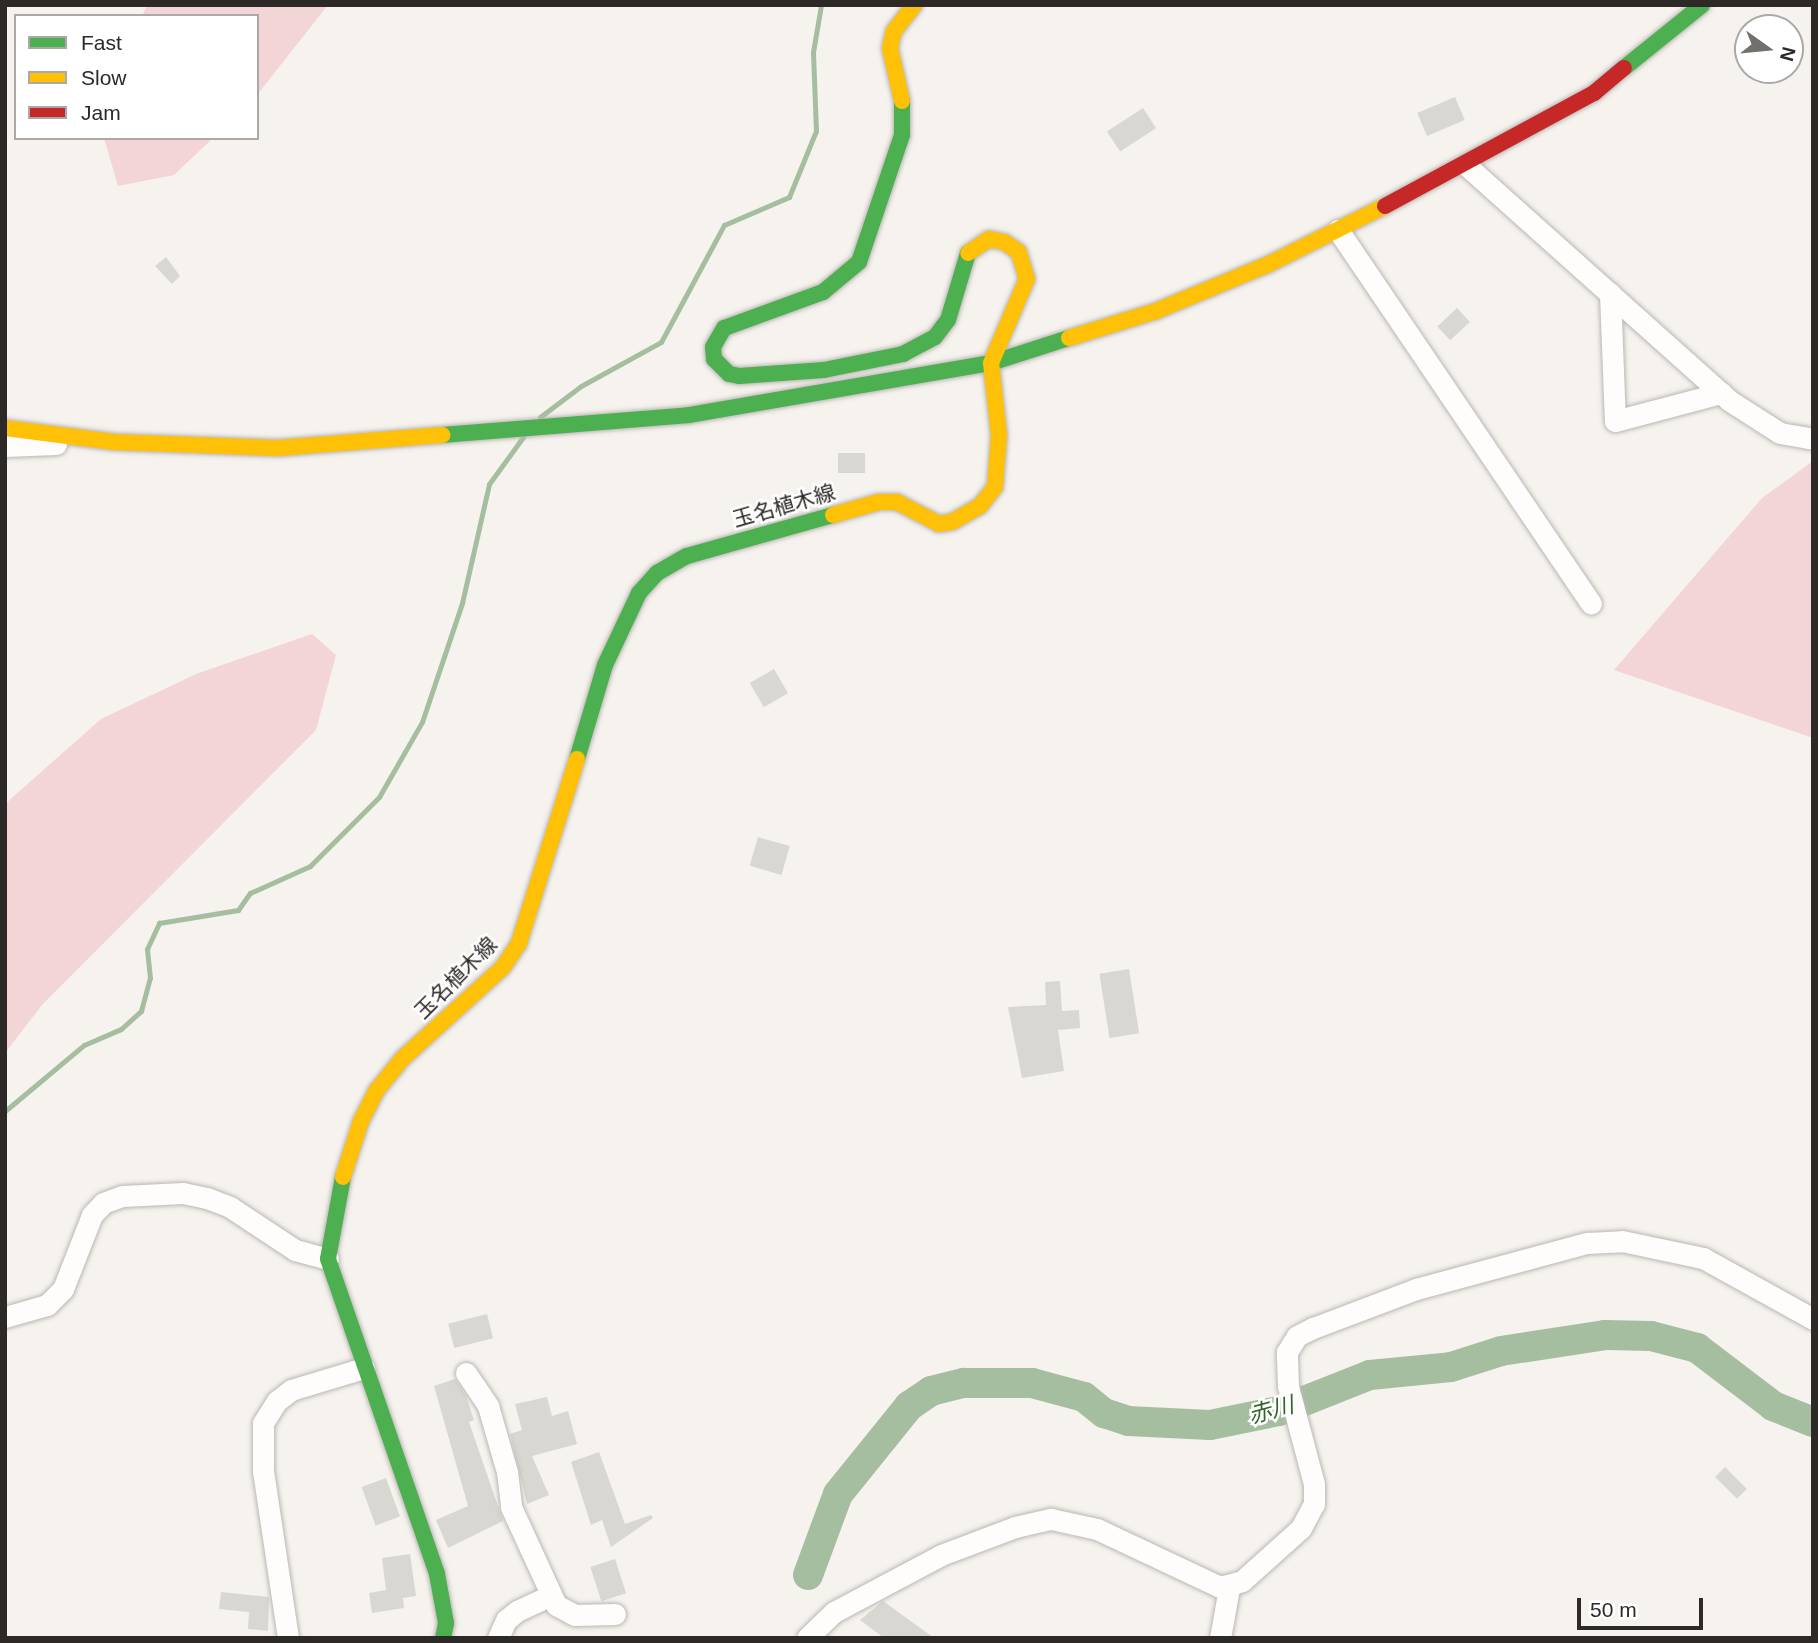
<!DOCTYPE html>
<meta charset="utf-8">
<style>
body{margin:0}
#map{position:relative;width:1818px;height:1643px;overflow:hidden;background:#f6f3ee;font-family:Arial,"Noto Sans JP",sans-serif}
div>[style]{position:absolute}
.green>*{inset:0;background:#f3d4d7}
.stream>*{height:5px;margin:-2.5px;padding:0 2.5px;transform-origin:2.5px;border-radius:2.5px;background:#a6bea0}
.river>*{height:30px;margin:-15px;padding:0 15px;transform-origin:15px;border-radius:15px;background:#a6bea0}
.building>*{inset:0;background:#d8d7d2;transform-origin:0 0}
.roads{filter:drop-shadow(0 0 2px #bab7b4) drop-shadow(0 0 2px #bab7b4)}
.street>*{height:21px;margin:-10.5px;padding:0 10.5px;transform-origin:10.5px;border-radius:10.5px;background:#fefdfc}
.fast>*{height:16px;margin:-8px;padding:0 8px;transform-origin:8px;border-radius:8px;background:#4caf50}
.slow>*{height:16px;margin:-8px;padding:0 8px;transform-origin:8px;border-radius:8px;background:#ffc107}
.jam>*{height:16px;margin:-8px;padding:0 8px;transform-origin:8px;border-radius:8px;background:#c62828}
span{translate:-50% -50%;white-space:nowrap;text-align:center;line-height:1.15;-webkit-text-stroke:5px #fff;paint-order:stroke}
.street-label{font-size:21px;color:#2c2926}
.water-label{font-size:23px;color:#33652c;font-style:italic}
.frame{position:absolute;inset:0;border:7px solid #2c2926;pointer-events:none}
.legend{position:absolute;left:14px;top:14px;width:245px;height:126px;box-sizing:border-box;background:#fff;border:2px solid #aba9a8;margin:0;padding:9px 12px;list-style:none;font-size:21px;color:#2c2926}
.legend li{display:flex;align-items:center;gap:14px;height:35px}
.legend b{width:35px;border:2px solid #aba9a8}
.north{position:absolute;left:1734px;top:14px;width:70px;height:70px;box-sizing:border-box;background:#fff;border:2px solid #aba9a8;border-radius:50%;rotate:105deg;font-size:19px;font-weight:700;line-height:28px;text-align:center;color:#2c2926}
.north::after{content:'';display:block;margin:auto;width:24px;height:32px;background:#73706c;clip-path:polygon(50% 0,100% 100%,50% 72%,0 100%)}
.scale{position:absolute;left:1577px;top:1598px;width:126px;height:32px;box-sizing:border-box;border:4px solid #2c2926;border-top:0;padding-left:9px;font-size:21px;line-height:24px;white-space:nowrap;color:#2c2926;-webkit-text-stroke:5px #fff;paint-order:stroke}
</style>
<div id="map">
<div class="green">
<i style="clip-path:polygon(147px 5px,328px 5px,257px 95px,257px 16px,142px 16px)"></i>
<i style="clip-path:polygon(104px 138px,213px 138px,174px 175px,118px 186px)"></i>
<i style="clip-path:polygon(1813px 461px,1813px 738px,1614px 670px,1762px 498px)"></i>
<i style="clip-path:polygon(312px 634px,336px 655px,316px 730px,42px 1005px,5px 1053px,5px 804px,101px 719px,196px 674px)"></i>
</div>
<div class="stream">
<i style="left:540px;top:417px;width:51px;rotate:-37.1deg"></i>
<i style="left:581px;top:386px;width:91px;rotate:-28.8deg"></i>
<i style="left:661px;top:342px;width:133px;rotate:-61.7deg"></i>
<i style="left:724px;top:225px;width:71px;rotate:-23.3deg"></i>
<i style="left:789px;top:197px;width:71px;rotate:-67.8deg"></i>
<i style="left:816px;top:131px;width:79px;rotate:-92.2deg"></i>
<i style="left:813px;top:52px;width:48px;rotate:-80.3deg"></i>
<i style="left:5px;top:1111px;width:103px;rotate:-39.9deg"></i>
<i style="left:84px;top:1045px;width:40px;rotate:-23.4deg"></i>
<i style="left:121px;top:1029px;width:27px;rotate:-42deg"></i>
<i style="left:141px;top:1011px;width:34px;rotate:-75deg"></i>
<i style="left:150px;top:978px;width:29px;rotate:-96deg"></i>
<i style="left:147px;top:949px;width:29px;rotate:-65deg"></i>
<i style="left:159px;top:923px;width:80px;rotate:-9.3deg"></i>
<i style="left:238px;top:910px;width:21px;rotate:-55deg"></i>
<i style="left:250px;top:893px;width:66px;rotate:-24.2deg"></i>
<i style="left:310px;top:866px;width:98px;rotate:-45deg"></i>
<i style="left:379px;top:797px;width:86px;rotate:-60.2deg"></i>
<i style="left:422px;top:722px;width:126px;rotate:-71.4deg"></i>
<i style="left:462px;top:603px;width:122px;rotate:-77.2deg"></i>
<i style="left:489px;top:484px;width:58px;rotate:-54.1deg"></i>
</div>
<div class="river">
<i style="left:808px;top:1575px;width:86px;rotate:-69.7deg"></i>
<i style="left:838px;top:1494px;width:113px;rotate:-51.1deg"></i>
<i style="left:909px;top:1406px;width:27px;rotate:-34deg"></i>
<i style="left:931px;top:1391px;width:34px;rotate:-14deg"></i>
<i style="left:964px;top:1383px;width:68px"></i>
<i style="left:1032px;top:1383px;width:54px;rotate:15.1deg"></i>
<i style="left:1084px;top:1397px;width:26px;rotate:39deg"></i>
<i style="left:1104px;top:1413px;width:25px;rotate:18deg"></i>
<i style="left:1128px;top:1421px;width:82px;rotate:2.8deg"></i>
<i style="left:1210px;top:1425px;width:70px;rotate:-11.5deg"></i>
<i style="left:1279px;top:1411px;width:98px;rotate:-21.6deg"></i>
<i style="left:1370px;top:1375px;width:81px;rotate:-5.6deg"></i>
<i style="left:1451px;top:1367px;width:52px;rotate:-17.7deg"></i>
<i style="left:1501px;top:1351px;width:105px;rotate:-8.7deg"></i>
<i style="left:1605px;top:1335px;width:46px;rotate:1.2deg"></i>
<i style="left:1651px;top:1336px;width:48px;rotate:14.6deg"></i>
<i style="left:1697px;top:1348px;width:96px;rotate:37.3deg"></i>
<i style="left:1773px;top:1406px;width:43px;rotate:21.8deg"></i>
</div>
<div class="building">
<i style="left:1455px;top:97px;width:25px;height:41px;rotate:67deg"></i>
<i style="left:1143px;top:108px;width:24px;height:43px;rotate:57deg"></i>
<i style="clip-path:polygon(166px 257px,180px 276px,172px 284px,155px 266px)"></i>
<i style="left:1457px;top:308px;width:19px;height:27px;rotate:47deg"></i>
<i style="left:865px;top:453px;width:20px;height:27px;rotate:90deg"></i>
<i style="left:774px;top:669px;width:28px;height:28px;rotate:60deg"></i>
<i style="left:758px;top:837px;width:33px;height:30px;rotate:16deg"></i>
<i style="left:1129px;top:969px;width:65px;height:30px;rotate:81deg"></i>
<i style="clip-path:polygon(1060px 981px,1062px 1011px,1079px 1010px,1080px 1028px,1058px 1030px,1064px 1071px,1022px 1078px,1008px 1007px,1046px 1005px,1045px 982px)"></i>
<i style="left:487px;top:1314px;width:25px;height:40px;rotate:76deg"></i>
<i style="clip-path:polygon(455px 1379px,466px 1396px,474px 1420px,469px 1422px,503px 1521px,448px 1548px,436px 1520px,468px 1506px,434px 1386px)"></i>
<i style="clip-path:polygon(547px 1397px,552px 1416px,568px 1411px,577px 1444px,532px 1456px,549px 1495px,527px 1504px,510px 1434px,522px 1430px,515px 1404px)"></i>
<i style="clip-path:polygon(599px 1452px,625px 1524px,651px 1515px,653px 1518px,611px 1547px,602px 1520px,591px 1525px,571px 1462px)"></i>
<i style="left:1725px;top:1467px;width:31px;height:14px;rotate:45deg"></i>
<i style="left:386px;top:1478px;width:41px;height:26px;rotate:70deg"></i>
<i style="clip-path:polygon(410px 1554px,416px 1596px,403px 1598px,404px 1608px,372px 1613px,369px 1593px,386px 1590px,382px 1558px)"></i>
<i style="left:615px;top:1559px;width:36px;height:26px;rotate:72deg"></i>
<i style="clip-path:polygon(221px 1592px,269px 1597px,268px 1631px,248px 1629px,249px 1612px,219px 1609px)"></i>
<i style="clip-path:polygon(883px 1601px,934px 1638px,884px 1638px,860px 1620px)"></i>
</div>
<div class="roads">
<div class="street">
<i style="left:1467px;top:166px;width:353px;rotate:41.8deg"></i>
<i style="left:1730px;top:401px;width:59px;rotate:32.6deg"></i>
<i style="left:1780px;top:433px;width:34px;rotate:10deg"></i>
<i style="left:1338px;top:230px;width:451px;rotate:55.9deg"></i>
<i style="left:1610px;top:293px;width:128px;rotate:87.8deg"></i>
<i style="left:1615px;top:421px;width:110px;rotate:-14.8deg"></i>
<i style="left:5px;top:446px;width:51px;rotate:-2.2deg"></i>
<i style="left:5px;top:1317px;width:44px;rotate:-15.9deg"></i>
<i style="left:47px;top:1305px;width:23px;rotate:-45deg"></i>
<i style="left:63px;top:1289px;width:79px;rotate:-68.6deg"></i>
<i style="left:92px;top:1215px;width:16px;rotate:-47deg"></i>
<i style="left:103px;top:1203px;width:20px;rotate:-20deg"></i>
<i style="left:122px;top:1196px;width:61px;rotate:-2.8deg"></i>
<i style="left:183px;top:1193px;width:25px;rotate:12deg"></i>
<i style="left:207px;top:1198px;width:25px;rotate:21deg"></i>
<i style="left:230px;top:1207px;width:78px;rotate:33.5deg"></i>
<i style="left:295px;top:1250px;width:34px;rotate:15deg"></i>
<i style="left:466px;top:1373px;width:40px;rotate:56deg"></i>
<i style="left:488px;top:1406px;width:69px;rotate:73.9deg"></i>
<i style="left:507px;top:1472px;width:35px;rotate:83deg"></i>
<i style="left:511px;top:1507px;width:108px;rotate:65.3deg"></i>
<i style="left:556px;top:1605px;width:21px;rotate:28deg"></i>
<i style="left:575px;top:1615px;width:40px;rotate:-1.4deg"></i>
<i style="left:288px;top:1638px;width:169px;rotate:-98.5deg"></i>
<i style="left:263px;top:1471px;width:48px;rotate:-90deg"></i>
<i style="left:263px;top:1423px;width:26px;rotate:-58deg"></i>
<i style="left:277px;top:1401px;width:18px;rotate:-38deg"></i>
<i style="left:291px;top:1390px;width:76px;rotate:-16.8deg"></i>
<i style="left:498px;top:1638px;width:20px;rotate:-66deg"></i>
<i style="left:506px;top:1620px;width:14px;rotate:-39deg"></i>
<i style="left:517px;top:1611px;width:38px;rotate:-25deg"></i>
<i style="left:807px;top:1638px;width:37px;rotate:-44deg"></i>
<i style="left:834px;top:1612px;width:121px;rotate:-28deg"></i>
<i style="left:941px;top:1555px;width:79px;rotate:-20.7deg"></i>
<i style="left:1015px;top:1527px;width:37px;rotate:-13deg"></i>
<i style="left:1051px;top:1519px;width:47px;rotate:12.3deg"></i>
<i style="left:1097px;top:1529px;width:136px;rotate:25.2deg"></i>
<i style="left:1220px;top:1587px;width:23px;rotate:-15deg"></i>
<i style="left:1242px;top:1581px;width:79px;rotate:-41.9deg"></i>
<i style="left:1301px;top:1528px;width:27px;rotate:-62deg"></i>
<i style="left:1314px;top:1504px;width:20px;rotate:-90deg"></i>
<i style="left:1314px;top:1484px;width:101px;rotate:-104.9deg"></i>
<i style="left:1288px;top:1386px;width:34px;rotate:-92deg"></i>
<i style="left:1287px;top:1352px;width:19px;rotate:-58deg"></i>
<i style="left:1297px;top:1336px;width:18px;rotate:-27deg"></i>
<i style="left:1313px;top:1328px;width:110px;rotate:-20.7deg"></i>
<i style="left:1416px;top:1289px;width:177px;rotate:-15.1deg"></i>
<i style="left:1587px;top:1243px;width:35px;rotate:-3deg"></i>
<i style="left:1622px;top:1241px;width:83px;rotate:11.9deg"></i>
<i style="left:1703px;top:1258px;width:126px;rotate:29deg"></i>
<i style="left:1220px;top:1638px;width:51px;rotate:-79.8deg"></i>
</div>
<div class="fast">
<i style="left:1624px;top:68px;width:100px;rotate:-38.9deg"></i>
<i style="left:902px;top:101px;width:34px;rotate:90deg"></i>
<i style="left:902px;top:135px;width:134px;rotate:108.7deg"></i>
<i style="left:859px;top:262px;width:47px;rotate:140.2deg"></i>
<i style="left:823px;top:292px;width:105px;rotate:160deg"></i>
<i style="left:724px;top:328px;width:22px;rotate:120deg"></i>
<i style="left:713px;top:347px;width:12px;rotate:85deg"></i>
<i style="left:714px;top:359px;width:21px;rotate:45deg"></i>
<i style="left:729px;top:374px;width:10px;rotate:11deg"></i>
<i style="left:739px;top:376px;width:85px;rotate:-4deg"></i>
<i style="left:824px;top:370px;width:81px;rotate:-11.4deg"></i>
<i style="left:903px;top:354px;width:36px;rotate:-28deg"></i>
<i style="left:935px;top:337px;width:21px;rotate:-53deg"></i>
<i style="left:948px;top:320px;width:70px;rotate:-73.4deg"></i>
<i style="left:442px;top:435px;width:248px;rotate:-4.6deg"></i>
<i style="left:689px;top:415px;width:306px;rotate:-9.8deg"></i>
<i style="left:991px;top:363px;width:82px;rotate:-17.8deg"></i>
<i style="left:577px;top:759px;width:98px;rotate:-73.4deg"></i>
<i style="left:605px;top:665px;width:80px;rotate:-64.7deg"></i>
<i style="left:639px;top:593px;width:27px;rotate:-48deg"></i>
<i style="left:657px;top:573px;width:34px;rotate:-30deg"></i>
<i style="left:687px;top:556px;width:152px;rotate:-15.7deg"></i>
<i style="left:343px;top:1177px;width:83px;rotate:100.4deg"></i>
<i style="left:328px;top:1259px;width:333px;rotate:70.9deg"></i>
<i style="left:437px;top:1574px;width:50px;rotate:79.6deg"></i>
<i style="left:446px;top:1623px;width:15px;rotate:101deg"></i>
</div>
<div class="slow">
<i style="left:902px;top:101px;width:54px;rotate:-102.8deg"></i>
<i style="left:890px;top:48px;width:17px;rotate:-77deg"></i>
<i style="left:894px;top:31px;width:33px;rotate:-52deg"></i>
<i style="left:1069px;top:338px;width:91px;rotate:-17.2deg"></i>
<i style="left:1156px;top:311px;width:122px;rotate:-22.6deg"></i>
<i style="left:1269px;top:264px;width:130px;rotate:-26.6deg"></i>
<i style="left:5px;top:428px;width:110px;rotate:7.3deg"></i>
<i style="left:114px;top:442px;width:164px;rotate:2.1deg"></i>
<i style="left:278px;top:448px;width:165px;rotate:-4.5deg"></i>
<i style="left:833px;top:515px;width:48px;rotate:-15.8deg"></i>
<i style="left:879px;top:502px;width:18px"></i>
<i style="left:897px;top:502px;width:47px;rotate:27.6deg"></i>
<i style="left:939px;top:524px;width:13px;rotate:-9deg"></i>
<i style="left:952px;top:522px;width:32px;rotate:-30deg"></i>
<i style="left:980px;top:506px;width:24px;rotate:-52deg"></i>
<i style="left:995px;top:487px;width:52px;rotate:-85.6deg"></i>
<i style="left:999px;top:435px;width:72px;rotate:-96.3deg"></i>
<i style="left:991px;top:363px;width:91px;rotate:-66.8deg"></i>
<i style="left:1027px;top:279px;width:28px;rotate:-107deg"></i>
<i style="left:1019px;top:252px;width:18px;rotate:-146deg"></i>
<i style="left:1004px;top:242px;width:15px;rotate:-169deg"></i>
<i style="left:989px;top:239px;width:25px;rotate:146deg"></i>
<i style="left:343px;top:1177px;width:59px;rotate:-72.2deg"></i>
<i style="left:361px;top:1121px;width:35px;rotate:-63deg"></i>
<i style="left:377px;top:1090px;width:40px;rotate:-51deg"></i>
<i style="left:402px;top:1059px;width:137px;rotate:-42.3deg"></i>
<i style="left:503px;top:967px;width:29px;rotate:-56deg"></i>
<i style="left:519px;top:943px;width:193px;rotate:-72.5deg"></i>
</div>
<div class="jam">
<i style="left:1385px;top:206px;width:238px;rotate:-28.4deg"></i>
<i style="left:1594px;top:93px;width:39px;rotate:-40deg"></i>
</div>
</div>
<div class="street-label">
<span style="left:784px;top:506px;rotate:-16deg">玉名植木線</span>
<span style="left:456px;top:978px;rotate:-45deg">玉名植木線</span>
</div>
<div class="water-label">
<span style="left:1271px;top:1410px;rotate:-15deg">赤川</span>
</div>
<div class="frame"></div>
<ul class="legend">
<li><b style="height:9px;background:#4caf50"></b>Fast</li>
<li><b style="height:9px;background:#ffc107"></b>Slow</li>
<li><b style="height:9px;background:#c62828"></b>Jam</li>
</ul>
<div class="north">N</div>
<div class="scale">50 m</div>
</div>
